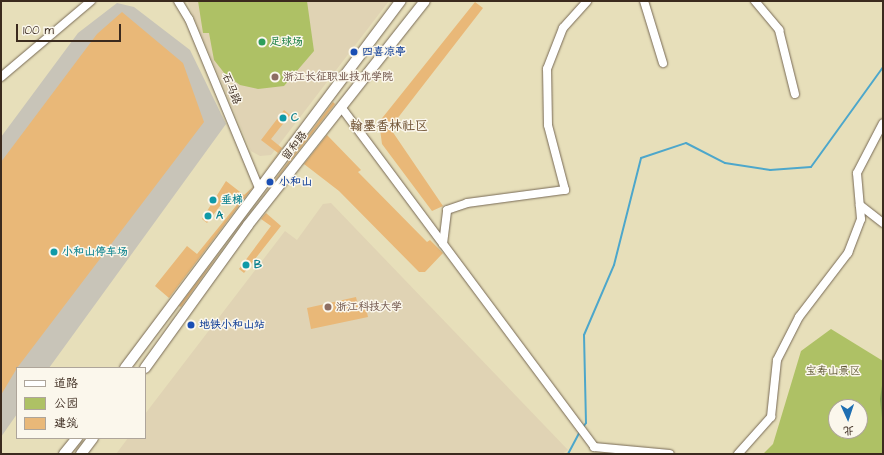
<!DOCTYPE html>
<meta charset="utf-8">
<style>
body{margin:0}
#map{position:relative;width:884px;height:455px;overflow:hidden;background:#e7dfba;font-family:"Architects Daughter","LXGW WenKai TC",sans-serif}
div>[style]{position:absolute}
.built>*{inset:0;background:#e0d3b4}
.industrial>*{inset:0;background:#c8c4b8}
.green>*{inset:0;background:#aec165}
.forest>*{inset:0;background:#8aa75a}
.stream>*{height:2px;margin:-1px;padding:0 1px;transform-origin:1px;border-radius:1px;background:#4da7cb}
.building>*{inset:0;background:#e9b878}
.roads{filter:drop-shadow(0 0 1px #776955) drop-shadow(0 0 1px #776955)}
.minor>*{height:8px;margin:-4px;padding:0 4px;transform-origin:4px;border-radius:4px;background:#fff}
.major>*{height:10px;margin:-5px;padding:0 5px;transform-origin:5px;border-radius:5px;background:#fff}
.dots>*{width:11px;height:11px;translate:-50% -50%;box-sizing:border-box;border:2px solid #fbf7ec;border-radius:50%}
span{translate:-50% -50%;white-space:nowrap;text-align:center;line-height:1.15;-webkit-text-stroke:3px #fbf7ec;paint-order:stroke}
.leisure-label{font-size:11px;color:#27864d;font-weight:700}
.left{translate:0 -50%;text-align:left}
.transit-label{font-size:11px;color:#164399;font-weight:700}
.education-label{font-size:11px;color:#785e54;font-weight:700}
.street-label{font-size:11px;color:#3b2a1e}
.culture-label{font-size:11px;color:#0d838f;font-weight:700}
.park-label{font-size:11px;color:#5e5733}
.quarter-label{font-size:13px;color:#785c3e;font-weight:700}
.frame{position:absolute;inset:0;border:2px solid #3b2a1e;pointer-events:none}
.legend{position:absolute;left:16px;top:367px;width:130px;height:72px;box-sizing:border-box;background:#fbf7ec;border:1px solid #aea59a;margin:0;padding:5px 7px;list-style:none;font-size:12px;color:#3b2a1e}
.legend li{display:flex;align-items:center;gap:8px;height:20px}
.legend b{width:20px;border:1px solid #aea59a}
.north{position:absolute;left:828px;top:399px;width:40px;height:40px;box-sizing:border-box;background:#fbf7ec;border:1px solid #aea59a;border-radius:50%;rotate:177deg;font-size:11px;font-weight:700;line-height:16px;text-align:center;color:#3b2a1e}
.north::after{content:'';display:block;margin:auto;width:14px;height:18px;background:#1f6fb2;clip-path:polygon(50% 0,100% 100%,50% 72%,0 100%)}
.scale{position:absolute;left:16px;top:24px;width:105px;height:18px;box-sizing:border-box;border:2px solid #3b2a1e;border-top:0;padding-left:5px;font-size:12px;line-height:14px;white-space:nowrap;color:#3b2a1e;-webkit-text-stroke:3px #fbf7ec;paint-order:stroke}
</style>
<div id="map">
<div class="built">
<i style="clip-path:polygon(187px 1px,389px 1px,271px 155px,260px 156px,251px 151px)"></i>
<i style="clip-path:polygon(331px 203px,568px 450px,562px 454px,116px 454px,128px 438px,145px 438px,145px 414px,285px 231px,297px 240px,323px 204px)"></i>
</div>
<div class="industrial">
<i style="clip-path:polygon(117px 3px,134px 7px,190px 50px,226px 124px,49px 368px,17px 368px,17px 414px,1px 437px,1px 137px,78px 33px)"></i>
</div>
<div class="green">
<i style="clip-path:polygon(198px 1px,307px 1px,314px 51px,284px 86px,258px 89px,240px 85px,225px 74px,214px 60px,209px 33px,203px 33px)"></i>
<i style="clip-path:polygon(evenodd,831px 329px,883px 361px,883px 454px,763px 454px,773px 444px,801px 351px,831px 329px,836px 407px,860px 407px,860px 431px,836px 431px,836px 407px)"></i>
</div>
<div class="forest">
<i style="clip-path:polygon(883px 379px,883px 427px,880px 399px)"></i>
</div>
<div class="stream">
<i style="left:583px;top:427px;width:5px;rotate:-53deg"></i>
<i style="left:586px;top:423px;width:88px;rotate:-91.3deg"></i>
<i style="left:584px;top:335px;width:76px;rotate:-66.8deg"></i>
<i style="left:614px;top:265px;width:110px;rotate:-75.8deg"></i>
<i style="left:641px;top:158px;width:47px;rotate:-18.4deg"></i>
<i style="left:686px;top:143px;width:44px;rotate:27.1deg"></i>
<i style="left:725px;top:163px;width:46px;rotate:8.8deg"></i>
<i style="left:770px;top:170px;width:41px;rotate:-4.2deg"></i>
<i style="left:811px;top:167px;width:123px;rotate:-54.2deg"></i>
<i style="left:568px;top:454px;width:24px;rotate:-62deg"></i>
</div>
<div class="building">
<i style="clip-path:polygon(475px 2px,483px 8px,390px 128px,443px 206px,432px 211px,382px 144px,379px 122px)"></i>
<i style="clip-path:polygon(122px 12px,183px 63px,204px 122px,17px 368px,1px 395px,1px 162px,97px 34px)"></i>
<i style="clip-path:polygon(333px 102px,335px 104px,260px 200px)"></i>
<i style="clip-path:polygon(284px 110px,290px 115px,271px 139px,282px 148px,287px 142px,260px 177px,278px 153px,261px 140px)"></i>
<i style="clip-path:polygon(327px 135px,361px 170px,358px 172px,427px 242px,430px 240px,443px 253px,425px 272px,419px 272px,339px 191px,304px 164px)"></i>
<i style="clip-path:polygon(226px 181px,244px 195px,253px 187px,169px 298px,155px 286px,187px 246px,197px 254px,240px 201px,230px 193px,207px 223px,202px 219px)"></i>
<i style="clip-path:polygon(266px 213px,281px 226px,244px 273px,239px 269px,271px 226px,261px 219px)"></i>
<i style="clip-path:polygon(224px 247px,181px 307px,179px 306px)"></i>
<i style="clip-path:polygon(356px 297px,358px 305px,365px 303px,368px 317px,311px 329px,307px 308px)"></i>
</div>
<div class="roads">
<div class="minor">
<i style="left:178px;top:1px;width:21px;rotate:59deg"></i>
<i style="left:189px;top:19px;width:183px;rotate:67.5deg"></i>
<i style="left:644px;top:1px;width:65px;rotate:73deg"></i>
<i style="left:755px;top:1px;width:38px;rotate:50deg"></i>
<i style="left:779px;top:30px;width:66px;rotate:76deg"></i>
<i style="left:1px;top:77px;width:118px;rotate:-40.2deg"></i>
<i style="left:341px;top:107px;width:424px;rotate:53.3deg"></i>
<i style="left:594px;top:447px;width:76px;rotate:5.3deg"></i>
<i style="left:860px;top:205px;width:29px;rotate:38deg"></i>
<i style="left:443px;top:244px;width:34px;rotate:-83deg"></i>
<i style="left:447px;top:210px;width:21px;rotate:-19deg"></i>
<i style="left:467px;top:203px;width:99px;rotate:-7.6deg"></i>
<i style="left:565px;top:190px;width:67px;rotate:-104.7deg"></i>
<i style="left:548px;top:125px;width:56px;rotate:-91deg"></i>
<i style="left:547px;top:69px;width:44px;rotate:-68.7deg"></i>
<i style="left:563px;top:28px;width:36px;rotate:-48deg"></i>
<i style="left:738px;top:454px;width:50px;rotate:-48.3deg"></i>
<i style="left:771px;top:417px;width:57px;rotate:-84deg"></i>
<i style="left:777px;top:360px;width:48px;rotate:-62.9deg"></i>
<i style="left:799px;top:317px;width:81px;rotate:-52.6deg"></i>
<i style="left:848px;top:253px;width:36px;rotate:-69deg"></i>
<i style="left:861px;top:219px;width:46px;rotate:-95deg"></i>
<i style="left:857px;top:173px;width:56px;rotate:-62.5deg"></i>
</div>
<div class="major">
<i style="left:125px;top:368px;width:459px;rotate:-53.1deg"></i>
<i style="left:145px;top:368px;width:176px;rotate:-54.2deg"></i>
<i style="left:248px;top:225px;width:285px;rotate:-51.7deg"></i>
<i style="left:64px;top:454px;width:21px;rotate:-51deg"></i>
<i style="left:81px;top:454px;width:20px;rotate:-53deg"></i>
</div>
</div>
<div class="dots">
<i style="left:262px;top:42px;background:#2e9e5b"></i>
<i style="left:354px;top:52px;background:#1a4fb4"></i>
<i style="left:275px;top:77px;background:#8d6e63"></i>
<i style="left:283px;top:118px;background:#0f9aa8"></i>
<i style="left:270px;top:182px;background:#1a4fb4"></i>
<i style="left:213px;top:200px;background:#0f9aa8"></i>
<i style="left:208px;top:216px;background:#0f9aa8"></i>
<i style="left:54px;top:252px;background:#0f9aa8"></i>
<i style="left:246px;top:265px;background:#0f9aa8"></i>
<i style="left:328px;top:307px;background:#8d6e63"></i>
<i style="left:191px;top:325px;background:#1a4fb4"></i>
</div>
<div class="leisure-label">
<span class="left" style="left:270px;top:42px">足球场</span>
</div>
<div class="transit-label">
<span class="left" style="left:362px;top:52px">四喜凉亭</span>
<span class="left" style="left:279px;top:182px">小和山</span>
<span class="left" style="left:199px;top:325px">地铁小和山站</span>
</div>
<div class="education-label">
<span class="left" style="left:283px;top:77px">浙江长征职业技术学院</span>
<span class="left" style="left:336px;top:307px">浙江科技大学</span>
</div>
<div class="street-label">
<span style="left:231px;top:89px;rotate:68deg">石马路</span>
<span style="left:295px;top:146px;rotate:-52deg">留和路</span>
</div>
<div class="culture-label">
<span class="left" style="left:291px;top:118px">C</span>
<span class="left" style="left:221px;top:200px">垂梯</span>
<span class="left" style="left:216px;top:216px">A</span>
<span class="left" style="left:62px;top:252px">小和山停车场</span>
<span class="left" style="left:254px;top:265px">B</span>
</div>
<div class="park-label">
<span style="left:833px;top:371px">宝寿山景区</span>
</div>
<div class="quarter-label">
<span style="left:389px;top:126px">翰墨香林社区</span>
</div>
<div class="frame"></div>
<ul class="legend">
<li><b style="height:5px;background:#fff"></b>道路</li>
<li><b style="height:11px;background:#aec165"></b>公园</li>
<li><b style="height:11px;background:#e9b878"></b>建筑</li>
</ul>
<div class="north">北</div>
<div class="scale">100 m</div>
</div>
